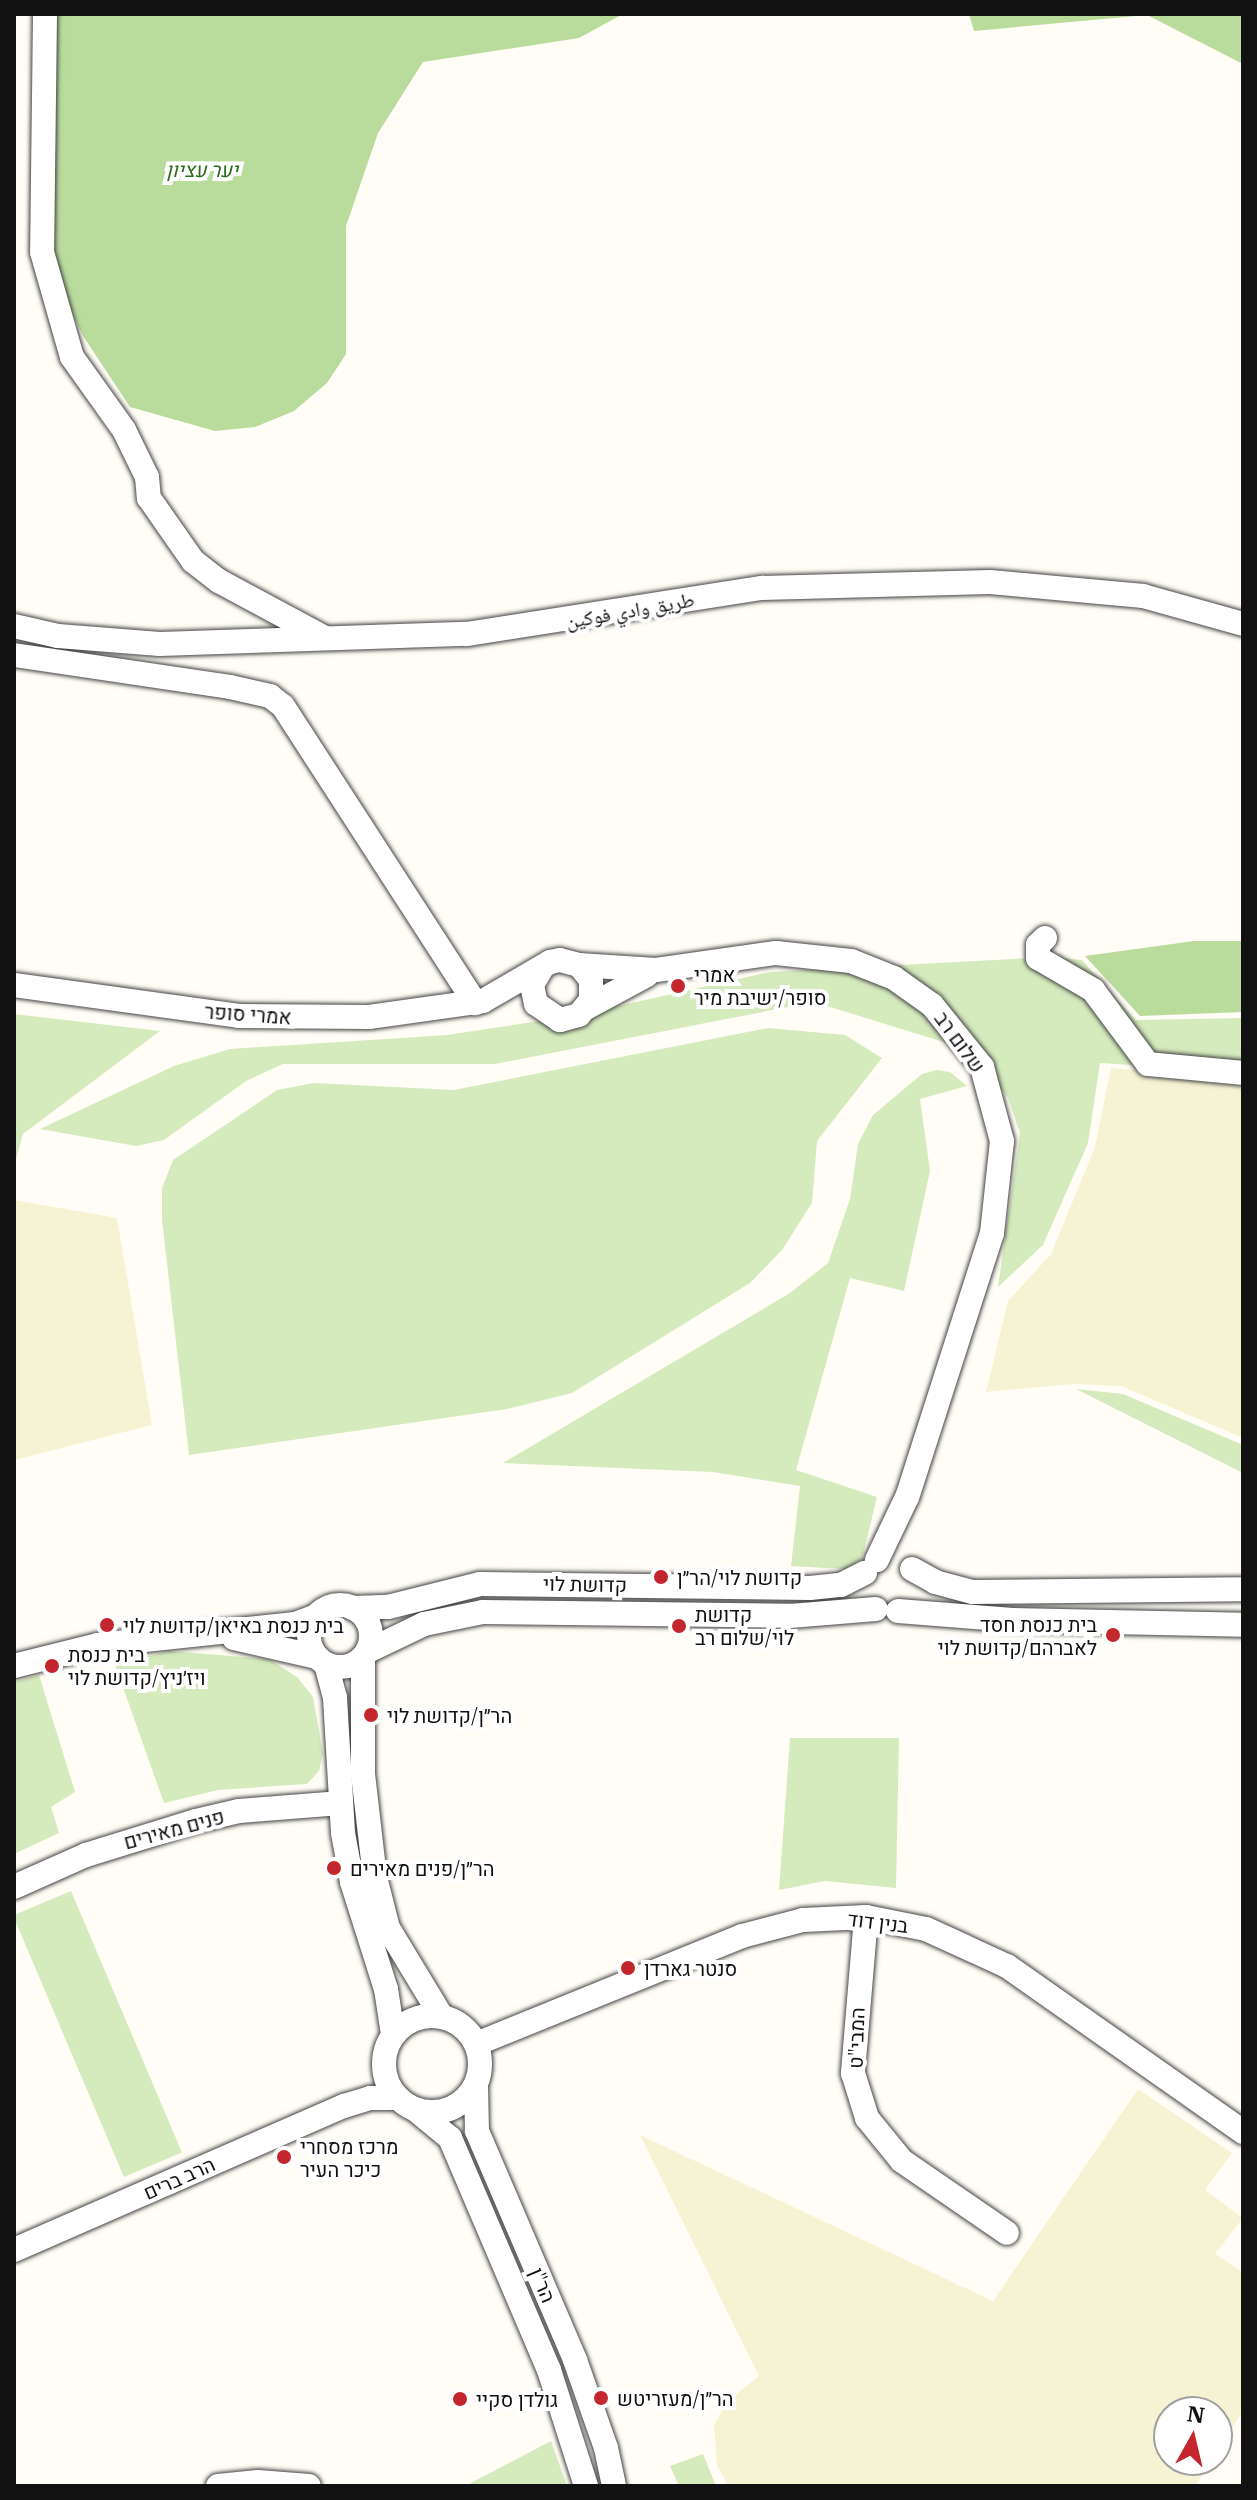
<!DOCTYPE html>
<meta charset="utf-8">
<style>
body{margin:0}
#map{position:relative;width:1257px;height:2500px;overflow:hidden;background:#fffdf5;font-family:"IBM Plex Serif","Noto Naskh Arabic",Heebo,serif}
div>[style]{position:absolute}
.farmland>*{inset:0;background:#f6f3d4}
.green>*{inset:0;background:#d5ebbd;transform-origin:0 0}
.forest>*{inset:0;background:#b9dc9c}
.roads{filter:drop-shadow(0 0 2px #444) drop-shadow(0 0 2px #444)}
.minor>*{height:24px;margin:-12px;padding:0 12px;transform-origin:12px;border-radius:12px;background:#fff}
.minor>.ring{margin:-12px;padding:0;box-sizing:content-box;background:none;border:24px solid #fff;border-radius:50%}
.dots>*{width:22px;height:22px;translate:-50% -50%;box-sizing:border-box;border:4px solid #fff;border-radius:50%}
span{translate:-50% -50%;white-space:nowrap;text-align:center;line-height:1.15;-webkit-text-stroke:8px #fff;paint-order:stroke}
.park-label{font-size:20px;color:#2f6b1f;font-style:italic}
.street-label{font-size:20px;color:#111}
.poi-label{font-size:20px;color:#111}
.left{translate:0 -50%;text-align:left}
.right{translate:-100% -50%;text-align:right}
.frame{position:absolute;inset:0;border:16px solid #111;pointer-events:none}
.north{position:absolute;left:1153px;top:2396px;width:80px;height:80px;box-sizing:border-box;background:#fff;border:2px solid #a0a0a0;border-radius:50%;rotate:8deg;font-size:22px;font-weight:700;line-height:32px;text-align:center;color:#111}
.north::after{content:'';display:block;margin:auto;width:28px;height:36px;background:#c4262e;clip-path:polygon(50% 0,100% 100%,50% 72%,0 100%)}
</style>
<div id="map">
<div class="farmland">
<i style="clip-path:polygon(1111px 1068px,1243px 1078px,1243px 1438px,1121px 1386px,1073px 1384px,986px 1392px,1008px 1301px,1051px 1254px,1095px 1147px)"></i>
<i style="clip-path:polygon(14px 1200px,117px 1218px,152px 1425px,14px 1460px)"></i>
<i style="clip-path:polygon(1138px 2089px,1232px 2153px,1205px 2190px,1243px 2218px,1215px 2254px,1243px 2272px,1243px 2411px,1217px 2452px,1217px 2412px,1169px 2412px,1169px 2460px,1212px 2460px,1195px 2486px,728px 2486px,717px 2465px,714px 2425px,727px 2402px,759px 2376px,640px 2135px,993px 2301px)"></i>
</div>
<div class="green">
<i style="clip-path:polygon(1049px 957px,1082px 960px,1136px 1020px,1243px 1018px,1243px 1072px,1100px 1063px,1088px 1143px,1043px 1245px,998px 1287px,1020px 1133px,1008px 1098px,985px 1067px,950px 1044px,814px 1002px,495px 1064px,283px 1064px,246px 1081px,164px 1140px,136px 1146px,40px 1129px,174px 1066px,230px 1049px,447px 1035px,578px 1015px,770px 972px)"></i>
<i style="clip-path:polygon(14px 1014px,160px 1031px,23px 1134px,14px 1166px)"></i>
<i style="clip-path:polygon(768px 1028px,845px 1035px,882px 1058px,817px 1141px,812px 1203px,782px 1250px,750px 1283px,572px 1393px,507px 1409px,189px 1455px,162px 1220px,162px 1188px,173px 1160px,277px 1090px,314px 1083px,454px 1090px)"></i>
<i style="clip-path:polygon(937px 1070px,950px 1072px,967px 1086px,920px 1099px,930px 1171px,904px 1291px,850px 1278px,796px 1470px,877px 1497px,862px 1559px,845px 1569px,791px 1566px,800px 1486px,713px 1472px,503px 1463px,790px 1293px,828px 1263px,850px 1199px,858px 1144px,873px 1115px,922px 1074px)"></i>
<i style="clip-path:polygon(1076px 1389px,1123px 1394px,1243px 1445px,1243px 1473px)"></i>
<i style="clip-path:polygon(169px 1651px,269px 1659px,297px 1677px,313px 1697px,323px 1753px,319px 1771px,307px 1784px,218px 1790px,164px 1803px,115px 1665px)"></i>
<i style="clip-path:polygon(39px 1675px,75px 1792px,51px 1807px,59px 1833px,14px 1854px,14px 1682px)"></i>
<i style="clip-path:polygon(790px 1738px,899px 1738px,896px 1888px,825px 1881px,779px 1890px)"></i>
<i style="left:71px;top:1891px;width:284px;height:63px;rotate:67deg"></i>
<i style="clip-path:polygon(551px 2441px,567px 2486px,465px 2486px)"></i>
<i style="clip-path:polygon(703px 2454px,716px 2486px,679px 2486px,670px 2466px)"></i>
</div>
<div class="forest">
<i style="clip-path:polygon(48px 14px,623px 14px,579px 38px,423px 62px,378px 133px,346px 226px,346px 354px,327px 383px,294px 411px,255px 427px,215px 431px,130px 407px,83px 336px,56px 279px,50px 228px)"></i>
<i style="clip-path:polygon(969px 14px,1243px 14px,1243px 64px,1147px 15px,974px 31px)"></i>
<i style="clip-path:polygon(1194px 941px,1243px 941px,1243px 1012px,1140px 1016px,1085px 956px)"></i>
</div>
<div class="roads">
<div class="minor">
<i style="left:45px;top:14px;width:238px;rotate:90.7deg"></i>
<i style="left:42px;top:252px;width:109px;rotate:74.1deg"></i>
<i style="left:72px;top:357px;width:90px;rotate:54.5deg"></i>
<i style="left:124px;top:430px;width:52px;rotate:63.9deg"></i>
<i style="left:147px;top:477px;width:21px;rotate:85deg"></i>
<i style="left:149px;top:498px;width:77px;rotate:55.1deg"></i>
<i style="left:193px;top:561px;width:33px;rotate:38deg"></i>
<i style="left:219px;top:581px;width:118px;rotate:28.3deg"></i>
<i style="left:14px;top:626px;width:45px;rotate:12.8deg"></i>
<i style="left:58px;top:636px;width:102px;rotate:4.5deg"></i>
<i style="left:160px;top:644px;width:307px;rotate:-1.9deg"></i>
<i style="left:467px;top:634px;width:299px;rotate:-8.9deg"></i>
<i style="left:762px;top:588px;width:228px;rotate:-1.5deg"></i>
<i style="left:990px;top:582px;width:154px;rotate:5.2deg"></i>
<i style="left:1143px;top:596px;width:104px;rotate:15.6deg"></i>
<i style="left:14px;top:655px;width:218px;rotate:8.4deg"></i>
<i style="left:230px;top:687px;width:41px;rotate:12.7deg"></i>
<i style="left:270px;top:696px;width:16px;rotate:38deg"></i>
<i style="left:283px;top:706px;width:354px;rotate:57.1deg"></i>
<i style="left:1045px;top:938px;width:10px;rotate:135deg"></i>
<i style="left:1038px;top:945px;width:13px;rotate:90deg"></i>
<i style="left:1038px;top:958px;width:64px;rotate:30.2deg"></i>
<i style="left:1093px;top:990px;width:92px;rotate:53.4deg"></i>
<i style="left:1148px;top:1064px;width:95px;rotate:5.4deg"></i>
<i style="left:579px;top:965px;width:77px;rotate:3.7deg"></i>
<i style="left:656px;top:970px;width:121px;rotate:-8.1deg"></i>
<i style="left:776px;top:953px;width:75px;rotate:6.1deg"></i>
<i style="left:851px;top:961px;width:46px;rotate:21.6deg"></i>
<i style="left:894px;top:978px;width:47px;rotate:35.4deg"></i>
<i style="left:932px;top:1005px;width:80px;rotate:51.1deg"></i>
<i style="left:982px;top:1067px;width:77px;rotate:74.9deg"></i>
<i style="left:1002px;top:1141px;width:93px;rotate:96.2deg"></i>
<i style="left:992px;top:1233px;width:277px;rotate:107.8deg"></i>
<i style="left:907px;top:1497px;width:70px;rotate:115.5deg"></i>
<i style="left:14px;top:985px;width:227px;rotate:7.8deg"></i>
<i style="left:239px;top:1016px;width:130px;rotate:0.4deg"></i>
<i style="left:369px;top:1017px;width:115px;rotate:-8deg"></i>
<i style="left:483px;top:1001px;width:78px;rotate:-30.2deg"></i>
<i style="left:550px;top:962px;width:10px;rotate:-11deg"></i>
<i style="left:560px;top:960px;width:20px;rotate:15deg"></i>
<i style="left:579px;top:965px;width:19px;rotate:51deg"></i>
<i style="left:591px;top:980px;width:20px;rotate:90deg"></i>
<i style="left:591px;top:1000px;width:19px;rotate:129deg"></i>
<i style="left:579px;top:1015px;width:20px;rotate:165deg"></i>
<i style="left:560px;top:1020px;width:29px;rotate:-146deg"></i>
<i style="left:536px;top:1004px;width:19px;rotate:-102deg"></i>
<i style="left:532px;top:985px;width:20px;rotate:-60deg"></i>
<i style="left:586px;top:1008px;width:69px;rotate:-28.4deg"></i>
<i style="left:912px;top:1569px;width:26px;rotate:29deg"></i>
<i style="left:935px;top:1582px;width:39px;rotate:15deg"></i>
<i style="left:973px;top:1592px;width:270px;rotate:-0.6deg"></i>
<i class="ring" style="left:309px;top:1605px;width:38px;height:38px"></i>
<i style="left:353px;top:1608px;width:35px;rotate:-2deg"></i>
<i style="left:388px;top:1607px;width:95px;rotate:-14deg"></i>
<i style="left:480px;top:1584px;width:330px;rotate:0.7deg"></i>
<i style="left:810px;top:1588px;width:31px;rotate:-6deg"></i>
<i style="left:841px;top:1585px;width:27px;rotate:-27deg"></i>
<i style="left:898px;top:1611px;width:115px;rotate:4.5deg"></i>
<i style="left:1013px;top:1620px;width:230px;rotate:1.2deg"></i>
<i style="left:234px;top:1638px;width:85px;rotate:12.9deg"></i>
<i style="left:368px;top:1651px;width:62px;rotate:-25.7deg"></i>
<i style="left:424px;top:1624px;width:60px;rotate:-11.5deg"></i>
<i style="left:483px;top:1612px;width:307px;rotate:0.7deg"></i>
<i style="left:790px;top:1616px;width:86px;rotate:-4.7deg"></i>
<i style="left:363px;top:1658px;width:116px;rotate:90deg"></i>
<i style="left:363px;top:1774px;width:104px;rotate:83.4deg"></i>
<i style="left:375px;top:1877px;width:53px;rotate:75.7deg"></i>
<i style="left:388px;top:1928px;width:104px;rotate:58.8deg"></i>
<i style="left:326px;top:1664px;width:35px;rotate:75deg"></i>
<i style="left:335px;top:1698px;width:135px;rotate:86.6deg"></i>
<i style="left:343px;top:1833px;width:50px;rotate:79.6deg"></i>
<i style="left:352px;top:1882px;width:112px;rotate:72.4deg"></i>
<i style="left:386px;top:1989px;width:47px;rotate:81.3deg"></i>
<i style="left:14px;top:1666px;width:87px;rotate:-14deg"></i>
<i style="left:98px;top:1645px;width:198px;rotate:-6.1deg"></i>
<i style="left:295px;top:1624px;width:23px;rotate:-20deg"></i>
<i style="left:14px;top:1887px;width:79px;rotate:-24deg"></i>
<i style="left:86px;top:1855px;width:115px;rotate:-17.2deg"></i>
<i style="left:196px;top:1821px;width:44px;rotate:-13.1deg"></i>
<i style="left:239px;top:1811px;width:102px;rotate:-4.5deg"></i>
<i style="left:866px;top:1917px;width:157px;rotate:94.8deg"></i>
<i style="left:853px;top:2073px;width:47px;rotate:72.7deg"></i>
<i style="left:867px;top:2118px;width:55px;rotate:50.9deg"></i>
<i style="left:902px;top:2161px;width:127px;rotate:34.4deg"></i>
<i class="ring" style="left:384px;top:2016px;width:72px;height:72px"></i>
<i style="left:476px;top:2044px;width:287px;rotate:-22.1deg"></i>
<i style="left:742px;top:1936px;width:63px;rotate:-14.7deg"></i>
<i style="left:803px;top:1920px;width:63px;rotate:-2.7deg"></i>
<i style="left:866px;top:1917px;width:61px;rotate:11.3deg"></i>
<i style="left:926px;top:1929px;width:89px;rotate:24.6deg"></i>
<i style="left:1007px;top:1966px;width:289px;rotate:35.1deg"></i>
<i style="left:476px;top:2085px;width:46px;rotate:88.8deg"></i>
<i style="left:477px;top:2131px;width:249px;rotate:66.8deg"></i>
<i style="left:575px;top:2360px;width:93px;rotate:70.6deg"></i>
<i style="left:606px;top:2448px;width:39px;rotate:78deg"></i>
<i style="left:416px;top:2110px;width:44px;rotate:39.5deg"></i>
<i style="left:450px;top:2138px;width:252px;rotate:66.9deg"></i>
<i style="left:549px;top:2370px;width:122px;rotate:72.3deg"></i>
<i style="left:14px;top:2250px;width:360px;rotate:-23.6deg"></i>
<i style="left:344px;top:2106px;width:27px;rotate:-17deg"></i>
<i style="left:370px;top:2098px;width:28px"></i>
<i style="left:218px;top:2486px;width:40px;rotate:-5.7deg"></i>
<i style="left:258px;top:2482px;width:51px;rotate:4.5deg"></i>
</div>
</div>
<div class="dots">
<i style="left:678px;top:986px;background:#c4262e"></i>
<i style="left:661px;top:1577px;background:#c4262e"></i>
<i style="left:107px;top:1625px;background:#c4262e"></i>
<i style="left:679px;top:1626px;background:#c4262e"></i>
<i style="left:1113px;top:1635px;background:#c4262e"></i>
<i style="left:52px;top:1666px;background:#c4262e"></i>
<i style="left:371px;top:1715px;background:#c4262e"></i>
<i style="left:334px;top:1868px;background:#c4262e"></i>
<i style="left:628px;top:1968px;background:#c4262e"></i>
<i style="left:284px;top:2157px;background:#c4262e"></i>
<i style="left:601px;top:2398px;background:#c4262e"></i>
<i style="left:460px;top:2399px;background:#c4262e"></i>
</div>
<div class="park-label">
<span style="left:202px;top:169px">יער עציון</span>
</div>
<div class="street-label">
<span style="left:630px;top:610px;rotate:-10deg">طريق وادي فوکين</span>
<span style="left:248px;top:1014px;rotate:4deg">אמרי סופר</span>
<span style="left:960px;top:1042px;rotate:54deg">שלום רב</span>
<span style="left:585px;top:1584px;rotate:1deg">קדושת לוי</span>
<span style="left:174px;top:1829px;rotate:-15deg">פנים מאירים</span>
<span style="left:878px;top:1922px;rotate:7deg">בנין דוד</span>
<span style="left:856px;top:2038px;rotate:-88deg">המבי"ט</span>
<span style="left:179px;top:2178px;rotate:-24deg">הרב ברים</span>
<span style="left:543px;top:2285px;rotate:67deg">הר"ן</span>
</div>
<div class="poi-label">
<span class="left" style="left:694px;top:986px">אמרי<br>סופר/ישיבת מיר</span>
<span class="left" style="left:677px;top:1577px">קדושת לוי/הר״ן</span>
<span class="left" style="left:695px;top:1626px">קדושת<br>לוי/שלום רב</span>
<span class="right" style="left:1097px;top:1636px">בית כנסת חסד<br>לאברהם/קדושת לוי</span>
<span class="left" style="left:123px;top:1625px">בית כנסת באיאן/קדושת לוי</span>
<span class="left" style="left:68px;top:1666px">בית כנסת<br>ויז׳ניץ/קדושת לוי</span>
<span class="left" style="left:387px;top:1715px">הר״ן/קדושת לוי</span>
<span class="left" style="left:350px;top:1868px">הר״ן/פנים מאירים</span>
<span class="left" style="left:644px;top:1968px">סנטר גארדן</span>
<span class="left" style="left:300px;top:2158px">מרכז מסחרי<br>כיכר העיר</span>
<span class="left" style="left:617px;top:2398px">הר״ן/מעזריטש</span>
<span class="left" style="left:476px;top:2399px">גולדן סקיי</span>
</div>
<div class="frame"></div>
<div class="north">N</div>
</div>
